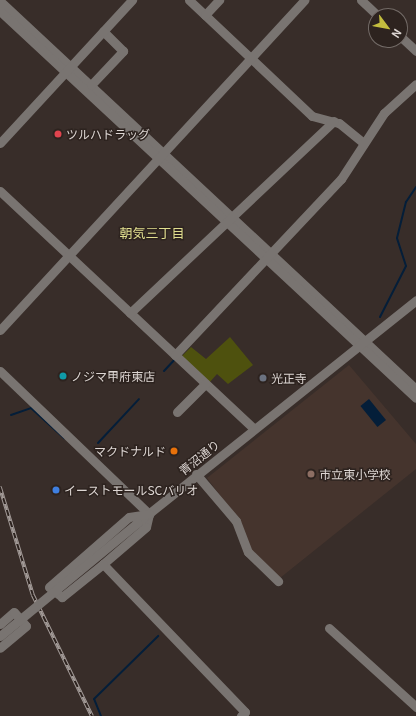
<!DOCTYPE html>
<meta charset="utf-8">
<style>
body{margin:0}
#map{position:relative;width:416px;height:716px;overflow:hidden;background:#382d29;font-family:Georgia,"Noto Sans JP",serif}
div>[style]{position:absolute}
.built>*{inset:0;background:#45342d}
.green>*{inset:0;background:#4e510e}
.water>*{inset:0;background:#041e39;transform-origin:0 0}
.stream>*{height:2px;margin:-1px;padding:0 1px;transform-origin:1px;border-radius:1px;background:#041e39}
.minor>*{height:9px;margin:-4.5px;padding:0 4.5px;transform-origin:4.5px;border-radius:4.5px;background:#797471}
.rail>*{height:3.5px;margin-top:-1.75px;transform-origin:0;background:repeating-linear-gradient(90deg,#2d231f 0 6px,#a39b98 0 12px);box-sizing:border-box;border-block:1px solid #a39b98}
.minor-bridge>*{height:9px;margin:-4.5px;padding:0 4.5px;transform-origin:4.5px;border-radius:4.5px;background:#797471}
.dots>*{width:11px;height:11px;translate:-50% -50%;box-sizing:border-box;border:2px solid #2d231f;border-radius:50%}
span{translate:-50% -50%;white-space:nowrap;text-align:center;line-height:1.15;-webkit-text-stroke:3px #2d231f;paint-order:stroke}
.poi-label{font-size:12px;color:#ddd6d3}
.left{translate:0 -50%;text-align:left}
.right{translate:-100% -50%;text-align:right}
.street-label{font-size:12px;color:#ddd6d3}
.neighbourhood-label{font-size:13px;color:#e1de8f}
.north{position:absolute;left:368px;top:8px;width:40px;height:40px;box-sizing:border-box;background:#2d231f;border:1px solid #736b67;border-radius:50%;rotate:122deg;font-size:11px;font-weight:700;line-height:16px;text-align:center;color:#ddd6d3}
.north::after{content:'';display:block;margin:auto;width:14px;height:18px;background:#c3bd3e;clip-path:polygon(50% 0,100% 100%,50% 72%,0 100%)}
</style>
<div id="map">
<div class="built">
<i style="clip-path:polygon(349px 365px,416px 444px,416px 469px,280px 578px,253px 553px,239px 520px,207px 478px)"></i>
</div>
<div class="green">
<i style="clip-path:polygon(230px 337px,253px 365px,228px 384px,217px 374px,209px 383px,181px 357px,191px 347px,206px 359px)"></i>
</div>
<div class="water">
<i style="left:369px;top:399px;width:27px;height:11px;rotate:51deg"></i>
</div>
<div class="stream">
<i style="left:380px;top:317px;width:57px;rotate:-63deg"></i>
<i style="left:406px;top:266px;width:29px;rotate:-108deg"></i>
<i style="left:397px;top:238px;width:37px;rotate:-76deg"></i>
<i style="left:406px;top:202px;width:18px;rotate:-56deg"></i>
<i style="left:164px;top:371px;width:16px;rotate:-47deg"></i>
<i style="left:11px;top:415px;width:21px;rotate:-19deg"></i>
<i style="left:31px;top:408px;width:45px;rotate:42.3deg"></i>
<i style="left:98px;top:443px;width:60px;rotate:-47deg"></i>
<i style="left:101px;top:716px;width:18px;rotate:-112deg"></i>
<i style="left:94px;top:699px;width:90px;rotate:-44.5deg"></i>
</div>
<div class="minor">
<i style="left:189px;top:0;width:169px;rotate:43.3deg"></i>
<i style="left:312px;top:116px;width:28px;rotate:15deg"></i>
<i style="left:339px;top:123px;width:32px;rotate:39deg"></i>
<i style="left:361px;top:0;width:23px;rotate:43deg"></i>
<i style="left:0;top:1px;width:569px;rotate:43.01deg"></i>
<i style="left:0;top:11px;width:568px;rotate:42.93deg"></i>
<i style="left:205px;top:15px;width:21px;rotate:-47deg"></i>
<i style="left:400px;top:36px;width:22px;rotate:43deg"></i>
<i style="left:91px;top:85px;width:47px;rotate:-46.7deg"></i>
<i style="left:123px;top:51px;width:28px;rotate:-135deg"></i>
<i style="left:0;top:143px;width:195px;rotate:-47.3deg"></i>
<i style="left:0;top:191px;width:347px;rotate:43.1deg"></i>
<i style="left:130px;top:313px;width:280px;rotate:-43.3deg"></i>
<i style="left:0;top:330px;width:449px;rotate:-47.3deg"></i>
<i style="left:175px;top:355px;width:242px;rotate:-46.7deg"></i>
<i style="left:341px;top:179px;width:79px;rotate:-56.9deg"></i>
<i style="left:384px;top:113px;width:43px;rotate:-42.2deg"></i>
<i style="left:0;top:371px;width:207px;rotate:43.8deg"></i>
<i style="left:149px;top:514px;width:13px;rotate:103deg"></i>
<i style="left:146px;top:527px;width:57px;rotate:139.3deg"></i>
<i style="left:103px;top:564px;width:205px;rotate:46.2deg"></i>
<i style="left:245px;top:712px;width:6px;rotate:135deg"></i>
<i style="left:177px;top:412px;width:40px;rotate:-45deg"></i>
<i style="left:196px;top:474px;width:62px;rotate:49.6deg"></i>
<i style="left:236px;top:521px;width:33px;rotate:69deg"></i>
<i style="left:248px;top:552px;width:42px;rotate:44deg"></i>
<i style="left:137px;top:523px;width:357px;rotate:-38.6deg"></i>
<i style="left:103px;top:564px;width:53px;rotate:141.2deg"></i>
<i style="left:62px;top:597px;width:16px;rotate:-142deg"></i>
<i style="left:49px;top:587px;width:106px;rotate:-41.2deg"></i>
<i style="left:129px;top:517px;width:20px;rotate:-9deg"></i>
<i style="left:0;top:624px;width:18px;rotate:-41deg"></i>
<i style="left:14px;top:612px;width:18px;rotate:49deg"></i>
<i style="left:26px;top:626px;width:34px;rotate:140deg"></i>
<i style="left:329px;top:628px;width:118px;rotate:42.2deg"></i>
</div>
<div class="rail">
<i style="left:0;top:487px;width:113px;rotate:73deg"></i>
<i style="left:33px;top:595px;width:135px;rotate:64deg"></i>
</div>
<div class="minor-bridge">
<i style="left:0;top:636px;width:178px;rotate:-39.5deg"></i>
</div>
<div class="dots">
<i style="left:58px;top:134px;background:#e0444e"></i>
<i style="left:63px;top:376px;background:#0f9aa8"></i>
<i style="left:263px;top:378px;background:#6b7280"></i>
<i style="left:174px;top:451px;background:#e8710a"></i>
<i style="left:311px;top:474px;background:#8d6e63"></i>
<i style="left:56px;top:490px;background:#3f7fe0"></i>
</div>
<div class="poi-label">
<span class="left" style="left:66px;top:134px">ツルハドラッグ</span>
<span class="left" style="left:71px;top:376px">ノジマ甲府東店</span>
<span class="left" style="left:271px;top:378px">光正寺</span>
<span class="right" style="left:166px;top:451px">マクドナルド</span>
<span class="left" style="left:319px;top:474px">市立東小学校</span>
<span class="left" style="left:64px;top:490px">イーストモールSCバリオ</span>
</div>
<div class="street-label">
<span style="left:199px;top:457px;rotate:-39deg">青沼通り</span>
</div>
<div class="neighbourhood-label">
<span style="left:152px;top:233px">朝気三丁目</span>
</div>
<div class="north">N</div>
</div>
